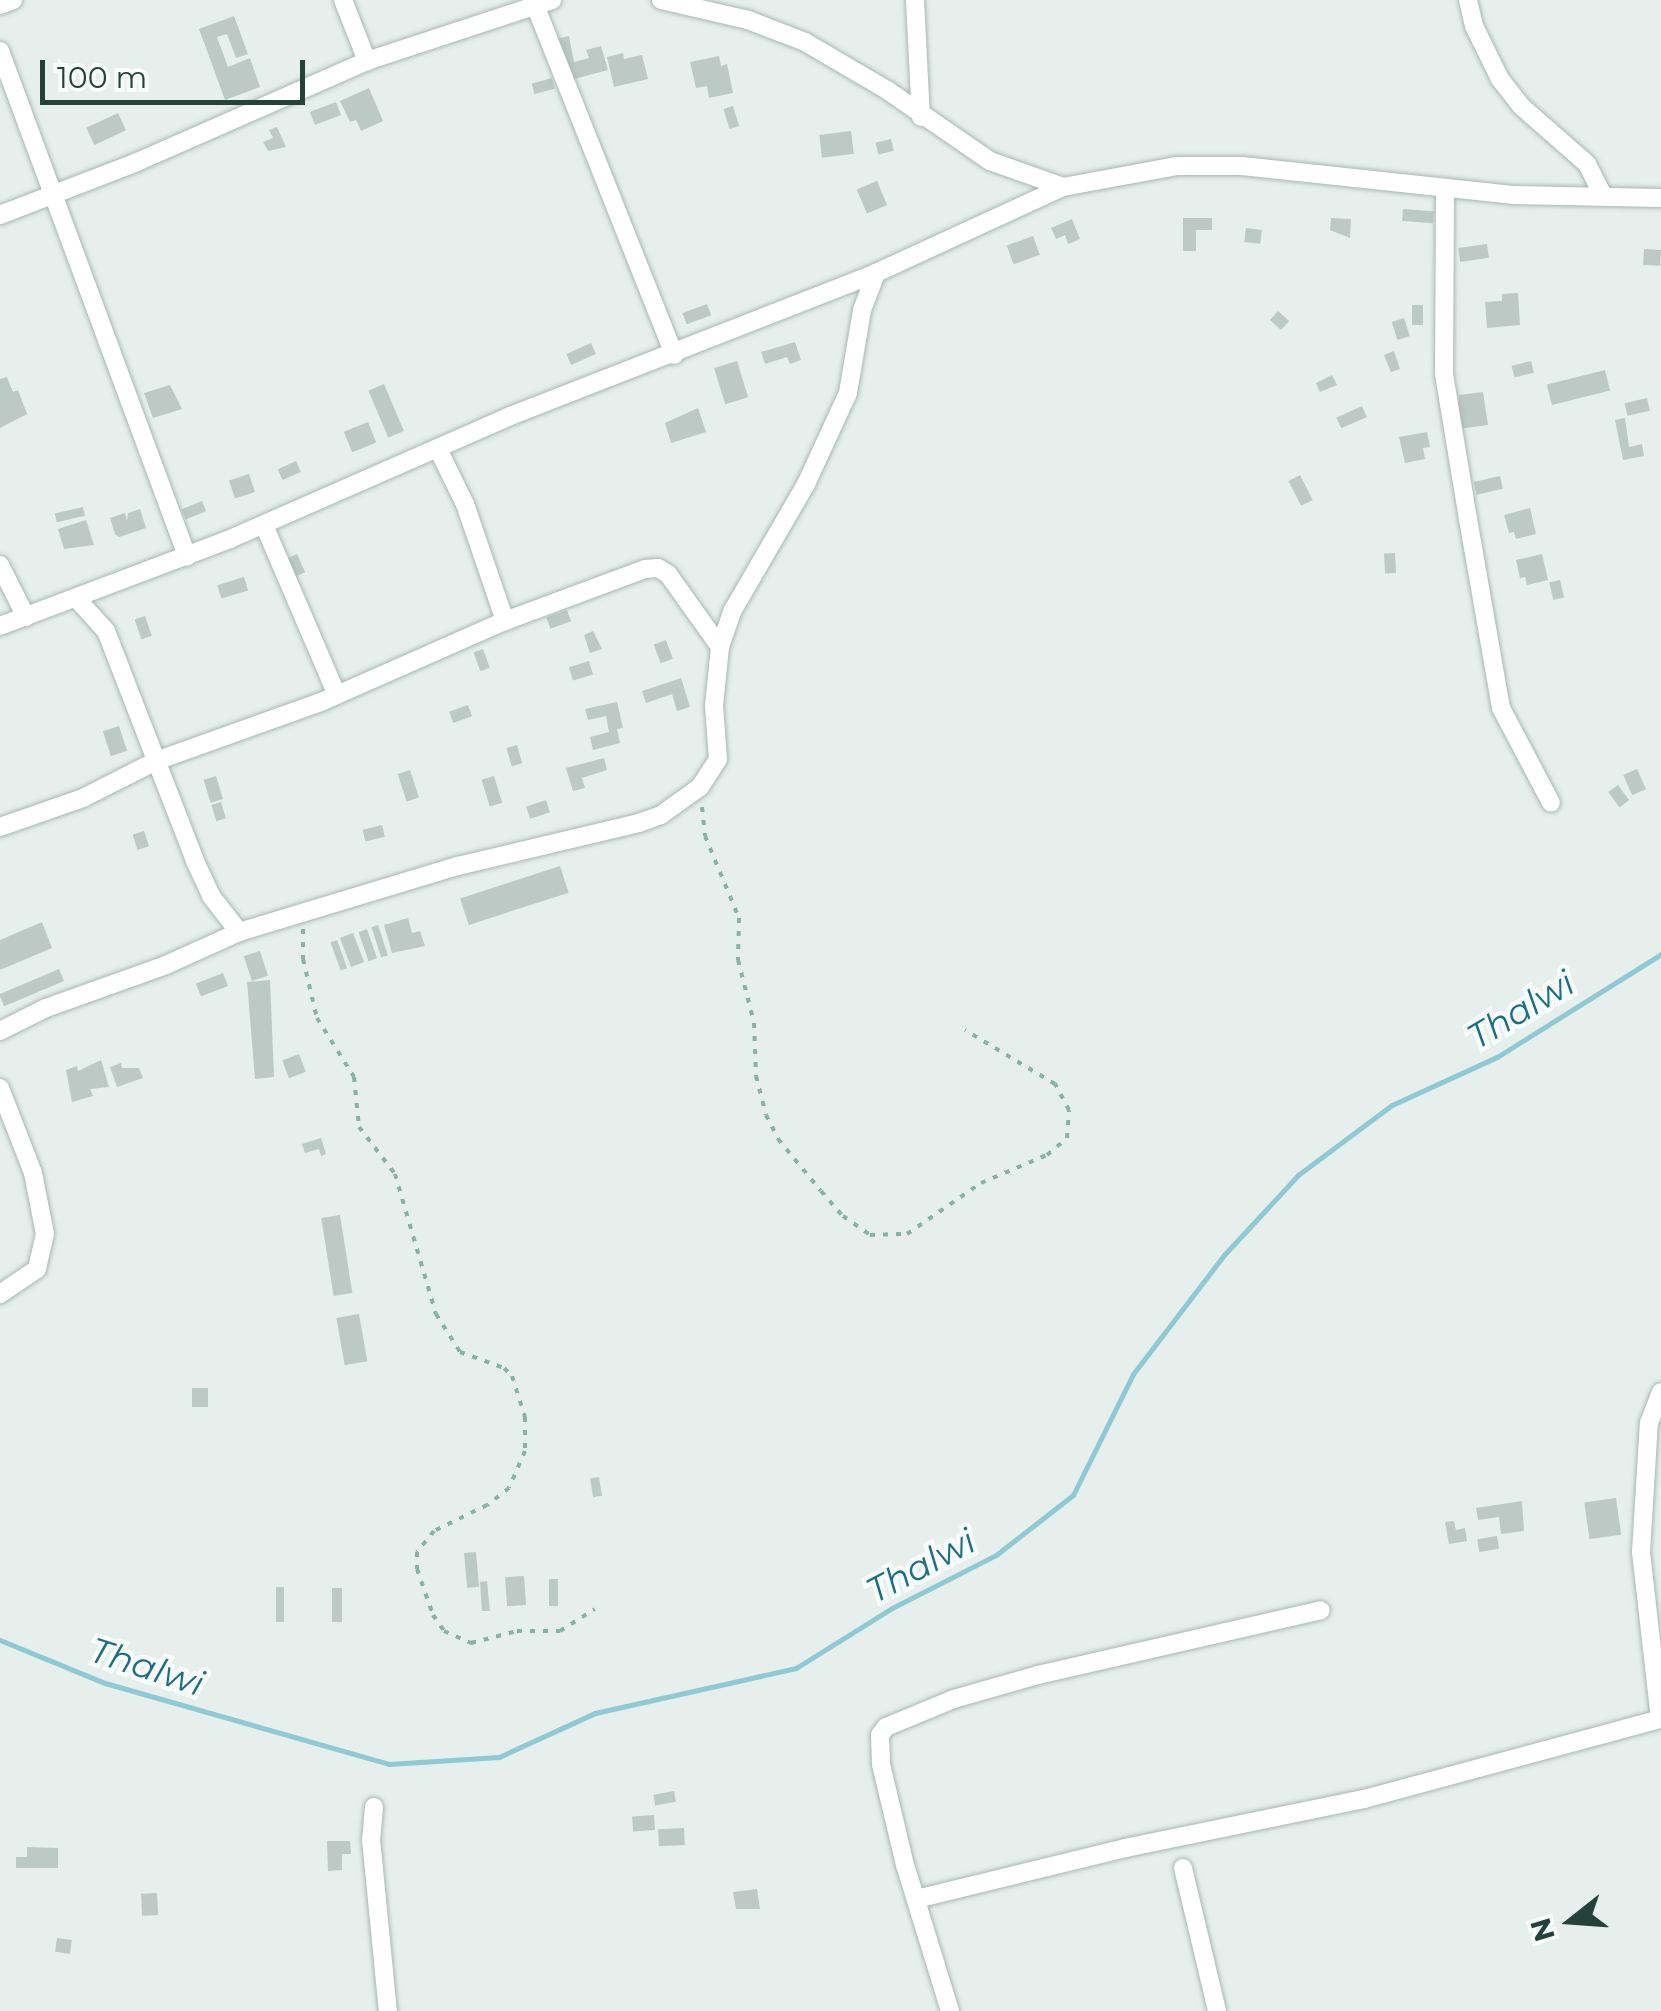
<!DOCTYPE html>
<style>
body{margin:0}
#map{position:relative;width:1661px;height:2011px;overflow:hidden;background:#e6efeb;font-family:Montserrat,sans-serif}
div>[style]{position:absolute}
.stream>*{height:5px;margin:-2.5px;padding:0 2.5px;transform-origin:2.5px;border-radius:2.5px;background:#8ec9d4}
.building>*{inset:0;background:#bbcac4;transform-origin:0 0}
.path>*{height:4px;margin-top:-2px;transform-origin:0;background:repeating-linear-gradient(90deg,#86b3a5 0 5px,transparent 0 13px)}
.roads{filter:drop-shadow(0 0 2px #a8b8b2) drop-shadow(0 0 2px #a8b8b2)}
.minor>*{height:18px;margin:-9px;padding:0 9px;transform-origin:9px;border-radius:9px;background:#fff}
span{translate:-50% -50%;white-space:nowrap;text-align:center;line-height:1.15;-webkit-text-stroke:9px #f7fbf9;paint-order:stroke}
.water-label{font-size:35px;color:#1c6f80;font-style:italic}
.north{position:absolute;left:1521px;top:1871px;width:100px;height:100px;-webkit-text-stroke:8px #f7fbf9;paint-order:stroke;rotate:253deg;font-size:28px;font-weight:700;line-height:40px;text-align:center;color:#24423a}
.north::after{content:'';display:block;margin:auto;width:35px;height:45px;background:#24423a;clip-path:polygon(50% 0,100% 100%,50% 72%,0 100%)}
.scale{position:absolute;left:40px;top:60px;width:265px;height:45px;box-sizing:border-box;border:5px solid #24423a;border-top:0;padding-left:12px;font-size:30px;line-height:35px;white-space:nowrap;color:#24423a;-webkit-text-stroke:8px #f7fbf9;paint-order:stroke}
</style>
<div id="map">
<div class="stream">
<i style="left:0;top:1640px;width:113px;rotate:22.3deg"></i>
<i style="left:105px;top:1683px;width:295px;rotate:15.9deg"></i>
<i style="left:389px;top:1764px;width:110px;rotate:-3.6deg"></i>
<i style="left:499px;top:1757px;width:106px;rotate:-24.6deg"></i>
<i style="left:595px;top:1713px;width:206px;rotate:-12.6deg"></i>
<i style="left:796px;top:1668px;width:113px;rotate:-32deg"></i>
<i style="left:892px;top:1608px;width:117px;rotate:-27deg"></i>
<i style="left:996px;top:1555px;width:98px;rotate:-37.9deg"></i>
<i style="left:1073px;top:1495px;width:135px;rotate:-63.6deg"></i>
<i style="left:1133px;top:1374px;width:150px;rotate:-52.6deg"></i>
<i style="left:1224px;top:1255px;width:109px;rotate:-47.2deg"></i>
<i style="left:1298px;top:1175px;width:117px;rotate:-36.7deg"></i>
<i style="left:1392px;top:1105px;width:115px;rotate:-24.6deg"></i>
<i style="left:1497px;top:1057px;width:194px;rotate:-32.1deg"></i>
</div>
<div class="building">
<i style="clip-path:polygon(234px 16px,248px 54px,236px 58px,227px 34px,217px 37px,228px 67px,250px 58px,260px 87px,225px 100px,199px 29px)"></i>
<i style="clip-path:polygon(569px 36px,574px 62px,589px 58px,586px 50px,601px 46px,608px 70px,567px 81px,556px 39px)"></i>
<i style="clip-path:polygon(623px 53px,624px 59px,642px 55px,648px 79px,614px 87px,607px 57px)"></i>
<i style="clip-path:polygon(719px 56px,721px 66px,727px 64px,733px 93px,709px 98px,707px 86px,696px 88px,690px 62px)"></i>
<i style="left:552px;top:78px;width:11px;height:21px;rotate:75deg"></i>
<i style="clip-path:polygon(369px 88px,383px 121px,361px 131px,356px 120px,350px 122px,340px 101px)"></i>
<i style="left:336px;top:102px;width:14px;height:28px;rotate:69deg"></i>
<i style="left:733px;top:106px;width:21px;height:10px;rotate:73deg"></i>
<i style="left:118px;top:113px;width:19px;height:35px;rotate:65deg"></i>
<i style="clip-path:polygon(277px 127px,286px 147px,268px 151px,263px 142px,273px 138px,269px 130px)"></i>
<i style="left:851px;top:131px;width:23px;height:32px;rotate:83deg"></i>
<i style="left:891px;top:139px;width:12px;height:16px;rotate:76deg"></i>
<i style="left:877px;top:181px;width:26px;height:22px;rotate:67deg"></i>
<i style="left:1403px;top:209px;width:31px;height:12px;rotate:4deg"></i>
<i style="clip-path:polygon(1183px 218px,1212px 218px,1212px 230px,1196px 230px,1196px 251px,1183px 251px)"></i>
<i style="clip-path:polygon(1331px 218px,1351px 219px,1350px 238px,1330px 230px)"></i>
<i style="clip-path:polygon(1072px 219px,1080px 239px,1068px 244px,1065px 235px,1056px 239px,1051px 228px)"></i>
<i style="left:1246px;top:228px;width:16px;height:14px;rotate:7deg"></i>
<i style="left:1033px;top:236px;width:20px;height:28px;rotate:70deg"></i>
<i style="left:1487px;top:244px;width:14px;height:29px;rotate:82deg"></i>
<i style="left:1644px;top:249px;width:17px;height:16px;rotate:3deg"></i>
<i style="clip-path:polygon(1518px 293px,1520px 325px,1487px 328px,1485px 302px,1502px 301px,1502px 294px)"></i>
<i style="left:707px;top:304px;width:12px;height:26px;rotate:70deg"></i>
<i style="left:1412px;top:305px;width:11px;height:20px"></i>
<i style="left:1278px;top:311px;width:15px;height:12px;rotate:42deg"></i>
<i style="left:1404px;top:318px;width:19px;height:13px;rotate:72deg"></i>
<i style="clip-path:polygon(795px 342px,801px 360px,790px 364px,787px 357px,765px 364px,761px 352px)"></i>
<i style="left:591px;top:343px;width:12px;height:27px;rotate:66deg"></i>
<i style="clip-path:polygon(1394px 351px,1400px 369px,1391px 372px,1384px 355px)"></i>
<i style="left:737px;top:361px;width:38px;height:24px;rotate:73deg"></i>
<i style="left:1531px;top:361px;width:12px;height:20px;rotate:76deg"></i>
<i style="left:1605px;top:370px;width:21px;height:60px;rotate:76deg"></i>
<i style="clip-path:polygon(1332px 375px,1337px 385px,1320px 392px,1316px 383px)"></i>
<i style="clip-path:polygon(7px 377px,13px 392px,18px 390px,27px 414px,0 428px,0 379px)"></i>
<i style="left:384px;top:384px;width:51px;height:17px;rotate:67deg"></i>
<i style="clip-path:polygon(170px 385px,182px 409px,153px 418px,144px 393px)"></i>
<i style="clip-path:polygon(1483px 392px,1488px 425px,1458px 429px,1459px 395px)"></i>
<i style="left:1647px;top:398px;width:13px;height:23px;rotate:77deg"></i>
<i style="left:1362px;top:406px;width:12px;height:28px;rotate:66deg"></i>
<i style="clip-path:polygon(698px 408px,706px 432px,671px 443px,665px 423px)"></i>
<i style="clip-path:polygon(1625px 418px,1629px 447px,1642px 444px,1644px 456px,1623px 460px,1615px 420px)"></i>
<i style="left:368px;top:422px;width:22px;height:26px;rotate:68deg"></i>
<i style="clip-path:polygon(1427px 432px,1430px 447px,1423px 448px,1425px 459px,1405px 463px,1399px 437px)"></i>
<i style="left:296px;top:461px;width:12px;height:20px;rotate:66deg"></i>
<i style="left:249px;top:474px;width:19px;height:21px;rotate:72deg"></i>
<i style="left:1300px;top:475px;width:28px;height:13px;rotate:63deg"></i>
<i style="left:1500px;top:476px;width:13px;height:27px;rotate:77deg"></i>
<i style="left:202px;top:501px;width:11px;height:22px;rotate:68deg"></i>
<i style="left:83px;top:507px;width:9px;height:29px;rotate:77deg"></i>
<i style="clip-path:polygon(1530px 508px,1536px 534px,1516px 539px,1514px 532px,1509px 533px,1504px 515px)"></i>
<i style="clip-path:polygon(140px 509px,146px 528px,119px 537px,115px 534px,110px 518px,125px 513px,127px 521px,128px 513px)"></i>
<i style="clip-path:polygon(86px 520px,94px 545px,64px 549px,58px 529px)"></i>
<i style="left:1395px;top:553px;width:20px;height:11px;rotate:87deg"></i>
<i style="left:297px;top:554px;width:20px;height:12px;rotate:66deg"></i>
<i style="clip-path:polygon(1542px 554px,1548px 580px,1527px 585px,1525px 577px,1520px 578px,1516px 560px)"></i>
<i style="left:244px;top:577px;width:14px;height:28px;rotate:73deg"></i>
<i style="left:1560px;top:580px;width:18px;height:11px;rotate:77deg"></i>
<i style="left:567px;top:610px;width:12px;height:22px;rotate:70deg"></i>
<i style="left:145px;top:616px;width:21px;height:11px;rotate:71deg"></i>
<i style="clip-path:polygon(593px 631px,602px 649px,590px 653px,584px 635px)"></i>
<i style="left:666px;top:640px;width:20px;height:13px;rotate:70deg"></i>
<i style="left:483px;top:649px;width:20px;height:10px;rotate:70deg"></i>
<i style="left:589px;top:661px;width:14px;height:21px;rotate:73deg"></i>
<i style="clip-path:polygon(681px 678px,690px 707px,677px 711px,672px 694px,646px 703px,642px 691px)"></i>
<i style="clip-path:polygon(617px 702px,623px 728px,617px 729px,620px 743px,593px 750px,590px 737px,609px 732px,606px 716px,588px 720px,585px 709px)"></i>
<i style="left:468px;top:705px;width:12px;height:20px;rotate:70deg"></i>
<i style="left:119px;top:726px;width:26px;height:17px;rotate:72deg"></i>
<i style="left:517px;top:745px;width:19px;height:11px;rotate:74deg"></i>
<i style="clip-path:polygon(604px 758px,607px 770px,582px 778px,585px 788px,573px 791px,566px 768px)"></i>
<i style="left:1637px;top:769px;width:22px;height:15px;rotate:66deg"></i>
<i style="left:410px;top:770px;width:29px;height:13px;rotate:72deg"></i>
<i style="left:216px;top:776px;width:24px;height:13px;rotate:73deg"></i>
<i style="left:494px;top:776px;width:28px;height:13px;rotate:73deg"></i>
<i style="left:1618px;top:785px;width:19px;height:12px;rotate:54deg"></i>
<i style="left:546px;top:800px;width:13px;height:21px;rotate:72deg"></i>
<i style="left:221px;top:802px;width:17px;height:10px;rotate:73deg"></i>
<i style="left:382px;top:825px;width:12px;height:20px;rotate:76deg"></i>
<i style="left:144px;top:831px;width:16px;height:12px;rotate:72deg"></i>
<i style="left:560px;top:866px;width:28px;height:105px;rotate:72deg"></i>
<i style="clip-path:polygon(408px 918px,412px 933px,420px 931px,425px 946px,392px 953px,384px 925px)"></i>
<i style="clip-path:polygon(42px 922px,52px 948px,0 970px,0 940px)"></i>
<i style="left:378px;top:925px;width:32px;height:7px;rotate:72deg"></i>
<i style="left:367px;top:929px;width:31px;height:9px;rotate:71deg"></i>
<i style="left:353px;top:933px;width:31px;height:14px;rotate:69deg"></i>
<i style="left:337px;top:940px;width:30px;height:7px;rotate:70deg"></i>
<i style="left:260px;top:951px;width:26px;height:17px;rotate:72deg"></i>
<i style="left:59px;top:969px;width:13px;height:65px;rotate:67deg"></i>
<i style="left:223px;top:973px;width:14px;height:29px;rotate:69deg"></i>
<i style="clip-path:polygon(270px 980px,274px 1077px,255px 1079px,247px 982px)"></i>
<i style="left:299px;top:1054px;width:19px;height:18px;rotate:69deg"></i>
<i style="clip-path:polygon(101px 1060px,109px 1087px,90px 1089px,93px 1096px,72px 1102px,66px 1070px,77px 1066px,78px 1071px)"></i>
<i style="clip-path:polygon(121px 1063px,122px 1068px,139px 1068px,143px 1078px,117px 1087px,110px 1067px)"></i>
<i style="clip-path:polygon(321px 1138px,326px 1154px,321px 1156px,319px 1149px,305px 1153px,302px 1144px)"></i>
<i style="left:340px;top:1215px;width:79px;height:19px;rotate:81deg"></i>
<i style="left:359px;top:1314px;width:48px;height:23px;rotate:80deg"></i>
<i style="left:192px;top:1388px;width:16px;height:19px"></i>
<i style="left:599px;top:1477px;width:19px;height:9px;rotate:81deg"></i>
<i style="left:1616px;top:1498px;width:37px;height:32px;rotate:82deg"></i>
<i style="clip-path:polygon(1522px 1501px,1524px 1531px,1501px 1534px,1499px 1517px,1478px 1520px,1476px 1508px)"></i>
<i style="clip-path:polygon(1454px 1521px,1456px 1530px,1465px 1528px,1467px 1541px,1449px 1544px,1445px 1522px)"></i>
<i style="left:1497px;top:1536px;width:13px;height:20px;rotate:81deg"></i>
<i style="left:476px;top:1552px;width:35px;height:12px;rotate:85deg"></i>
<i style="left:524px;top:1576px;width:29px;height:19px;rotate:86deg"></i>
<i style="left:549px;top:1579px;width:9px;height:27px"></i>
<i style="clip-path:polygon(487px 1581px,490px 1611px,482px 1611px,480px 1582px)"></i>
<i style="left:276px;top:1587px;width:8px;height:35px"></i>
<i style="left:332px;top:1588px;width:10px;height:34px"></i>
<i style="left:674px;top:1791px;width:11px;height:21px;rotate:80deg"></i>
<i style="left:654px;top:1815px;width:15px;height:22px;rotate:86deg"></i>
<i style="left:684px;top:1828px;width:17px;height:26px;rotate:87deg"></i>
<i style="clip-path:polygon(327px 1841px,350px 1841px,351px 1854px,342px 1854px,342px 1870px,328px 1871px)"></i>
<i style="clip-path:polygon(27px 1847px,58px 1848px,58px 1868px,16px 1868px,16px 1857px,27px 1857px)"></i>
<i style="clip-path:polygon(757px 1889px,760px 1909px,736px 1909px,733px 1892px)"></i>
<i style="left:157px;top:1893px;width:22px;height:16px;rotate:87deg"></i>
<i style="left:57px;top:1938px;width:15px;height:14px;rotate:8deg"></i>
</div>
<div class="path">
<i style="left:702px;top:807px;width:29px;rotate:84deg"></i>
<i style="left:705px;top:836px;width:89px;rotate:67.5deg"></i>
<i style="left:739px;top:918px;width:42px;rotate:91.4deg"></i>
<i style="left:738px;top:960px;width:65px;rotate:75.7deg"></i>
<i style="left:754px;top:1023px;width:53px;rotate:87.8deg"></i>
<i style="left:756px;top:1076px;width:40px;rotate:75.6deg"></i>
<i style="left:766px;top:1115px;width:27px;rotate:63deg"></i>
<i style="left:778px;top:1139px;width:67px;rotate:50.4deg"></i>
<i style="left:821px;top:1191px;width:33px;rotate:49deg"></i>
<i style="left:843px;top:1216px;width:33px;rotate:35deg"></i>
<i style="left:870px;top:1235px;width:37px;rotate:-2deg"></i>
<i style="left:907px;top:1234px;width:90px;rotate:-34.6deg"></i>
<i style="left:981px;top:1183px;width:72px;rotate:-23deg"></i>
<i style="left:1047px;top:1155px;width:26px;rotate:-40deg"></i>
<i style="left:1067px;top:1138px;width:28px;rotate:-86deg"></i>
<i style="left:1069px;top:1110px;width:30px;rotate:-118deg"></i>
<i style="left:1055px;top:1084px;width:105px;rotate:-149deg"></i>
<i style="left:303px;top:929px;width:30px;rotate:90deg"></i>
<i style="left:303px;top:959px;width:61px;rotate:76.7deg"></i>
<i style="left:317px;top:1018px;width:70px;rotate:57.9deg"></i>
<i style="left:354px;top:1077px;width:50px;rotate:84.3deg"></i>
<i style="left:359px;top:1127px;width:59px;rotate:52.5deg"></i>
<i style="left:395px;top:1174px;width:146px;rotate:73.7deg"></i>
<i style="left:436px;top:1314px;width:45px;rotate:57.7deg"></i>
<i style="left:460px;top:1352px;width:47px;rotate:20deg"></i>
<i style="left:504px;top:1368px;width:11px;rotate:45deg"></i>
<i style="left:512px;top:1376px;width:43px;rotate:72.4deg"></i>
<i style="left:525px;top:1417px;width:34px;rotate:90deg"></i>
<i style="left:525px;top:1451px;width:40px;rotate:113.4deg"></i>
<i style="left:509px;top:1488px;width:28px;rotate:142deg"></i>
<i style="left:487px;top:1505px;width:59px;rotate:153.9deg"></i>
<i style="left:434px;top:1531px;width:27px;rotate:129deg"></i>
<i style="left:417px;top:1552px;width:17px;rotate:90deg"></i>
<i style="left:417px;top:1569px;width:49px;rotate:70.8deg"></i>
<i style="left:433px;top:1615px;width:19px;rotate:55deg"></i>
<i style="left:444px;top:1631px;width:30px;rotate:24deg"></i>
<i style="left:471px;top:1643px;width:48px;rotate:-14.6deg"></i>
<i style="left:517px;top:1631px;width:43px"></i>
<i style="left:560px;top:1631px;width:41px;rotate:-32.2deg"></i>
</div>
<div class="roads">
<div class="minor">
<i style="left:343px;top:0;width:66px;rotate:68.5deg"></i>
<i style="left:533px;top:0;width:382px;rotate:68.3deg"></i>
<i style="left:661px;top:0;width:89px;rotate:12.9deg"></i>
<i style="left:748px;top:20px;width:61px;rotate:21.1deg"></i>
<i style="left:805px;top:42px;width:95px;rotate:30.3deg"></i>
<i style="left:887px;top:90px;width:125px;rotate:34.6deg"></i>
<i style="left:990px;top:161px;width:77px;rotate:19.6deg"></i>
<i style="left:915px;top:0;width:117px;rotate:87.1deg"></i>
<i style="left:1468px;top:0;width:27px;rotate:77deg"></i>
<i style="left:1474px;top:26px;width:59px;rotate:63.9deg"></i>
<i style="left:1500px;top:79px;width:34px;rotate:52deg"></i>
<i style="left:1521px;top:106px;width:88px;rotate:41.3deg"></i>
<i style="left:1587px;top:164px;width:34px;rotate:63deg"></i>
<i style="left:0;top:5px;width:14px;rotate:-21deg"></i>
<i style="left:0;top:51px;width:539px;rotate:69.68deg"></i>
<i style="left:1445px;top:189px;width:185px;rotate:90.3deg"></i>
<i style="left:1444px;top:374px;width:147px;rotate:80.6deg"></i>
<i style="left:1468px;top:519px;width:192px;rotate:80.1deg"></i>
<i style="left:1501px;top:708px;width:107px;rotate:62.2deg"></i>
<i style="left:0;top:215px;width:147px;rotate:-21.1deg"></i>
<i style="left:137px;top:162px;width:251px;rotate:-23.7deg"></i>
<i style="left:367px;top:61px;width:195px;rotate:-18.2deg"></i>
<i style="left:438px;top:449px;width:61px;rotate:63.9deg"></i>
<i style="left:465px;top:504px;width:124px;rotate:71.1deg"></i>
<i style="left:264px;top:525px;width:185px;rotate:66.8deg"></i>
<i style="left:0;top:565px;width:58px;rotate:63.4deg"></i>
<i style="left:77px;top:599px;width:43px;rotate:47.8deg"></i>
<i style="left:106px;top:631px;width:247px;rotate:68.8deg"></i>
<i style="left:195px;top:861px;width:38px;rotate:65deg"></i>
<i style="left:211px;top:896px;width:46px;rotate:52.1deg"></i>
<i style="left:0;top:626px;width:246px;rotate:-20.7deg"></i>
<i style="left:230px;top:539px;width:306px;rotate:-23.7deg"></i>
<i style="left:510px;top:416px;width:393px;rotate:-21.3deg"></i>
<i style="left:876px;top:273px;width:206px;rotate:-24.7deg"></i>
<i style="left:1063px;top:187px;width:115px;rotate:-10.5deg"></i>
<i style="left:1176px;top:166px;width:66px"></i>
<i style="left:1242px;top:166px;width:272px;rotate:6.1deg"></i>
<i style="left:1512px;top:195px;width:149px;rotate:1.2deg"></i>
<i style="left:0;top:827px;width:88px;rotate:-19.3deg"></i>
<i style="left:83px;top:798px;width:82px;rotate:-26.9deg"></i>
<i style="left:156px;top:761px;width:175px;rotate:-19.7deg"></i>
<i style="left:321px;top:702px;width:201px;rotate:-23.8deg"></i>
<i style="left:505px;top:621px;width:149px;rotate:-20.4deg"></i>
<i style="left:645px;top:569px;width:13px;rotate:-4deg"></i>
<i style="left:658px;top:568px;width:12px;rotate:31deg"></i>
<i style="left:668px;top:574px;width:90px;rotate:54.5deg"></i>
<i style="left:0;top:1031px;width:51px;rotate:-26.6deg"></i>
<i style="left:46px;top:1008px;width:127px;rotate:-19.7deg"></i>
<i style="left:166px;top:965px;width:80px;rotate:-24.3deg"></i>
<i style="left:239px;top:932px;width:229px;rotate:-16.8deg"></i>
<i style="left:458px;top:866px;width:186px;rotate:-13.4deg"></i>
<i style="left:639px;top:823px;width:23px;rotate:-20deg"></i>
<i style="left:661px;top:815px;width:48px;rotate:-35.7deg"></i>
<i style="left:700px;top:787px;width:33px;rotate:-57deg"></i>
<i style="left:718px;top:759px;width:53px;rotate:-94.3deg"></i>
<i style="left:714px;top:706px;width:59px;rotate:-84.2deg"></i>
<i style="left:720px;top:647px;width:39px;rotate:-71deg"></i>
<i style="left:733px;top:610px;width:146px;rotate:-59.9deg"></i>
<i style="left:806px;top:484px;width:100px;rotate:-65.2deg"></i>
<i style="left:848px;top:393px;width:84px;rotate:-80.4deg"></i>
<i style="left:862px;top:310px;width:40px;rotate:-69deg"></i>
<i style="left:0;top:1088px;width:91px;rotate:68.8deg"></i>
<i style="left:33px;top:1173px;width:62px;rotate:78.9deg"></i>
<i style="left:45px;top:1234px;width:36px;rotate:103deg"></i>
<i style="left:37px;top:1269px;width:45px;rotate:146deg"></i>
<i style="left:1660px;top:1719px;width:168px;rotate:-96.5deg"></i>
<i style="left:1641px;top:1552px;width:129px;rotate:-86.5deg"></i>
<i style="left:1649px;top:1423px;width:33px;rotate:-69deg"></i>
<i style="left:374px;top:1807px;width:32px;rotate:95deg"></i>
<i style="left:371px;top:1839px;width:173px;rotate:84.4deg"></i>
<i style="left:1183px;top:1868px;width:147px;rotate:76.6deg"></i>
<i style="left:916px;top:1899px;width:215px;rotate:-13.7deg"></i>
<i style="left:1125px;top:1848px;width:244px;rotate:-11.6deg"></i>
<i style="left:1364px;top:1799px;width:308px;rotate:-15.1deg"></i>
<i style="left:950px;top:2011px;width:153px;rotate:-107.1deg"></i>
<i style="left:905px;top:1865px;width:104px;rotate:-103.4deg"></i>
<i style="left:881px;top:1764px;width:29px;rotate:-92deg"></i>
<i style="left:880px;top:1735px;width:10px;rotate:-53deg"></i>
<i style="left:886px;top:1727px;width:74px;rotate:-22.4deg"></i>
<i style="left:954px;top:1699px;width:87px;rotate:-15.9deg"></i>
<i style="left:1038px;top:1675px;width:290px;rotate:-12.9deg"></i>
</div>
</div>
<div class="water-label">
<span style="left:1521px;top:1010px;rotate:-31deg">Thalwi</span>
<span style="left:921px;top:1566px;rotate:-28deg">Thalwi</span>
<span style="left:147px;top:1667px;rotate:18deg">Thalwi</span>
</div>
<div class="north">N</div>
<div class="scale">100 m</div>
</div>
